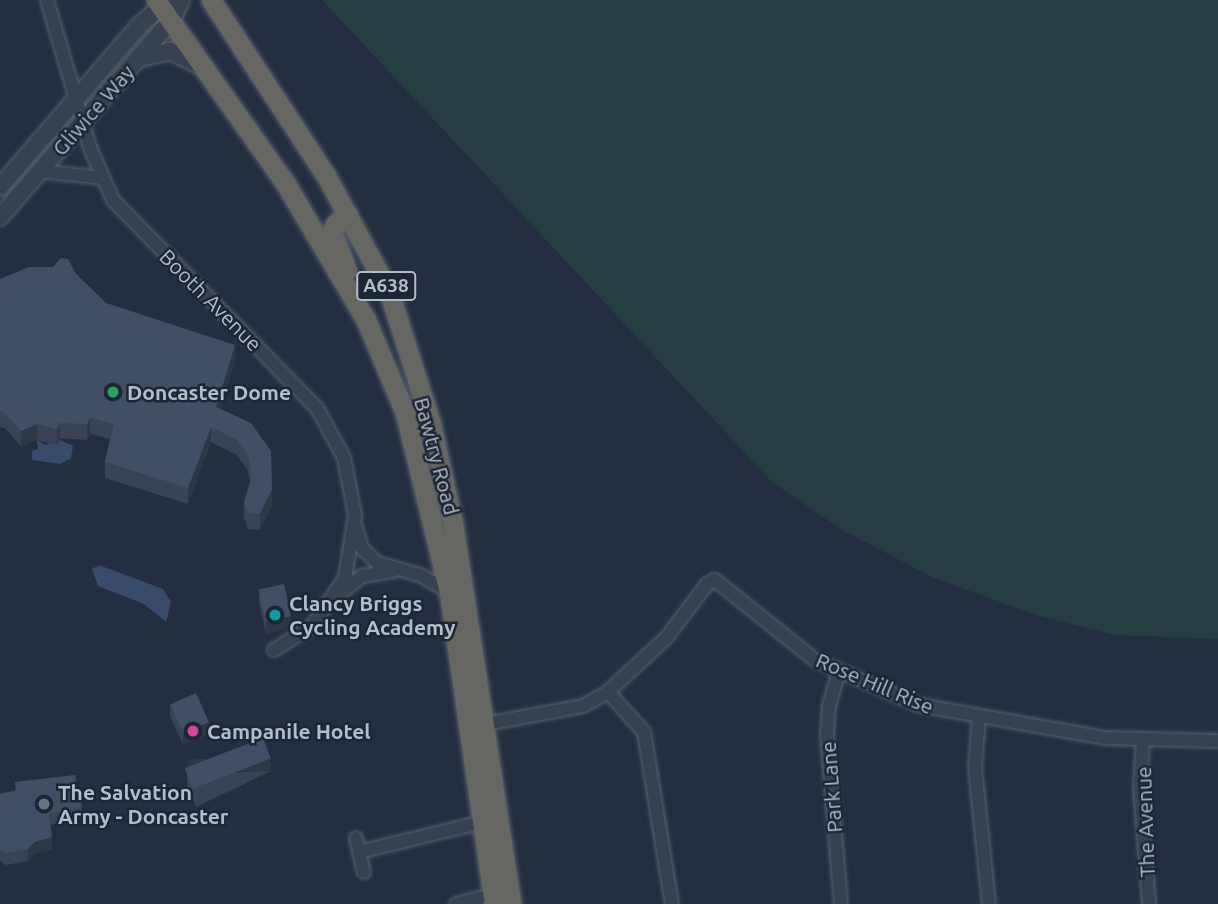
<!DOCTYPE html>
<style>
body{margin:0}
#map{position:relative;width:1218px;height:904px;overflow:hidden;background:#232f41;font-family:Ubuntu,sans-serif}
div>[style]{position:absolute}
.green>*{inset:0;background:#263d42}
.water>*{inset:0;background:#384b6b}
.roads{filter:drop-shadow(0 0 2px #565f6e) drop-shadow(0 0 2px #565f6e)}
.minor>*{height:12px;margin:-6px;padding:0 6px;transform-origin:6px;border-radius:6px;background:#384150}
.tertiary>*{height:16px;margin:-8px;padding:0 8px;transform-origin:8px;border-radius:8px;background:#384150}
.trunk>*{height:19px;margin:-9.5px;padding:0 9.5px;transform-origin:9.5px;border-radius:9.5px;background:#666662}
.wall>*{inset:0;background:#394355}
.shaded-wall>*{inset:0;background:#2e3745;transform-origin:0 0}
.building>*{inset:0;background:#424e63;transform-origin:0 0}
.dots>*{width:19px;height:19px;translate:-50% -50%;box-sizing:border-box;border:4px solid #1d2635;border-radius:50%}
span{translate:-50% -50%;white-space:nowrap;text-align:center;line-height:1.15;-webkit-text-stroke:5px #1d2635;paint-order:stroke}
.shield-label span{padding:2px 5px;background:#1d2635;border:2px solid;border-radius:5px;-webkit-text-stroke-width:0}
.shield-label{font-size:19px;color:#b4bccb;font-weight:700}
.street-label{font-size:21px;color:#b4bccb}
.poi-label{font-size:21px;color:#b4bccb;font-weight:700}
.left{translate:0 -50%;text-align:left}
</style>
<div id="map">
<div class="green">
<i style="clip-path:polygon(322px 0,1218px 0,1218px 639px,1114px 635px,1036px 615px,934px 578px,842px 530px,772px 482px)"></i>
</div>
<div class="water">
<i style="clip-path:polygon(56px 438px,73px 446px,71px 458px,60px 464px,32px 460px,32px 451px,38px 449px,37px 440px,46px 445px)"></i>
<i style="clip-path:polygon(99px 565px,163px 589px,171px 602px,166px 622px,144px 604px,98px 586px,92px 569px)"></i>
</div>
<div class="roads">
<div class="minor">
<i style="left:47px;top:0;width:156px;rotate:73.7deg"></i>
<i style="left:91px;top:150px;width:55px;rotate:66.3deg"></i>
<i style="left:113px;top:200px;width:291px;rotate:45.6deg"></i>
<i style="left:317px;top:408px;width:57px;rotate:61.6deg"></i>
<i style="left:344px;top:458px;width:58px;rotate:79.1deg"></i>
<i style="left:355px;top:515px;width:64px;rotate:99deg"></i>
<i style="left:345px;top:578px;width:58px;rotate:124.5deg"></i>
<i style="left:312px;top:626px;width:45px;rotate:147.7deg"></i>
<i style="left:40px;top:171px;width:62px;rotate:6.4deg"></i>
<i style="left:355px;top:524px;width:25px;rotate:74deg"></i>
<i style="left:362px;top:548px;width:21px;rotate:45deg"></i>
<i style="left:377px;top:563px;width:45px;rotate:15.6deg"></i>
<i style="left:420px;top:575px;width:34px;rotate:30deg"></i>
<i style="left:341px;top:593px;width:27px;rotate:-39deg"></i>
<i style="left:362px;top:576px;width:31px;rotate:-9deg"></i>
<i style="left:839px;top:671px;width:36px;rotate:106deg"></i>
<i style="left:829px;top:706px;width:29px;rotate:94deg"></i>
<i style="left:827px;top:735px;width:170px;rotate:85.3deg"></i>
<i style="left:608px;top:692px;width:54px;rotate:48deg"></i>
<i style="left:644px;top:732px;width:174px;rotate:80.8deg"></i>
<i style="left:979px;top:718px;width:49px;rotate:94.7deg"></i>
<i style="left:975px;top:767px;width:138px;rotate:84.2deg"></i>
<i style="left:486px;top:724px;width:99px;rotate:-10.5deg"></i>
<i style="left:583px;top:706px;width:29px;rotate:-29deg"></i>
<i style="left:608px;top:692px;width:81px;rotate:-43deg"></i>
<i style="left:667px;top:637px;width:66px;rotate:-53deg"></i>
<i style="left:707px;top:584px;width:9px;rotate:-27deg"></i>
<i style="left:715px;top:580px;width:128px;rotate:38.7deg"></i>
<i style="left:815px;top:660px;width:112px;rotate:23.6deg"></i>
<i style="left:918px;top:705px;width:191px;rotate:10deg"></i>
<i style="left:1106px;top:738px;width:112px;rotate:1.5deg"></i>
<i style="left:1143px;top:741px;width:46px;rotate:93.7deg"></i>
<i style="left:1140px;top:787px;width:117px;rotate:85.6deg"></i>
<i style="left:356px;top:838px;width:35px;rotate:77deg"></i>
<i style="left:359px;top:852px;width:128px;rotate:-13.6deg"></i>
<i style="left:456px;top:904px;width:37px;rotate:-14deg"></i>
</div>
<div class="tertiary">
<i style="left:140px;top:58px;width:31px;rotate:-13deg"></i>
<i style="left:170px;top:51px;width:34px;rotate:26deg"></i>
<i style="left:0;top:187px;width:214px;rotate:-49.2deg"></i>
<i style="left:140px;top:25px;width:38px;rotate:-41deg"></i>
<i style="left:0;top:217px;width:261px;rotate:-49deg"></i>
<i style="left:171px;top:20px;width:22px;rotate:-63deg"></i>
</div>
<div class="trunk">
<i style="left:156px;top:0;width:228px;rotate:54.8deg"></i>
<i style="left:287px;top:186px;width:156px;rotate:59.5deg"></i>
<i style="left:366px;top:320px;width:101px;rotate:67.2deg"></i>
<i style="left:405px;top:413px;width:184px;rotate:76.2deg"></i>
<i style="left:449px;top:592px;width:315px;rotate:81.8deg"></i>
<i style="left:211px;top:0;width:208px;rotate:56.8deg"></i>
<i style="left:325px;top:174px;width:134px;rotate:61.5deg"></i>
<i style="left:389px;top:292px;width:139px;rotate:72.3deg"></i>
<i style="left:431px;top:424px;width:101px;rotate:77.5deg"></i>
<i style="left:453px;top:523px;width:385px;rotate:81.3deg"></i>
<i style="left:347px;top:270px;width:41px;rotate:-111.5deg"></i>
<i style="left:332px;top:232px;width:9px;rotate:-69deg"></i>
<i style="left:335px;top:224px;width:16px;rotate:-35deg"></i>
</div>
</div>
<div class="wall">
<i style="clip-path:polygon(76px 274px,106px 303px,235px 361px,220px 409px,251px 423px,272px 505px,260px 530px,248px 529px,244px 518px,244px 502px,250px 482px,248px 471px,237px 455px,211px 442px,188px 504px,105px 478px,105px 462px,110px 439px,90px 434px,87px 440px,60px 438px,57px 445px,37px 440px,21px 447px,5px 428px,0 427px,0 279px)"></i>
<i style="clip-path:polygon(259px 590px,291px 628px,266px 634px,259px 602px)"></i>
<i style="clip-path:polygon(170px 704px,209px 734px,183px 745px,170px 716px)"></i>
<i style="clip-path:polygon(271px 771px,196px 807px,187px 786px,187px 774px)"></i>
<i style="clip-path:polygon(15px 782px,82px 807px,82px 819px,50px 825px,52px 849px,34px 854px,28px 861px,6px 865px,0 861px,0 794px,15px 791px)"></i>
</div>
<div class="shaded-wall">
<i style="clip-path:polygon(235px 345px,235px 361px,216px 423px,216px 407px)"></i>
<i style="clip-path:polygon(90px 418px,90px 434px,87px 440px,87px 424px)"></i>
<i style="clip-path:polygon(60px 423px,60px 438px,57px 445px,57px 429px)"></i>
<i style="clip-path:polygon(37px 424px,37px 440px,21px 447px,21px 431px)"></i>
<i style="clip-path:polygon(211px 427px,211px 442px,188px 504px,188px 488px)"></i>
<i style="clip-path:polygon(272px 489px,272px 505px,260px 530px,260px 514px)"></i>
<i style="clip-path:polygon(291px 616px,291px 628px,266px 634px,266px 622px)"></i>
<i style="clip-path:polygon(209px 722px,209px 734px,183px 745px,183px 733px)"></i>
<i style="left:271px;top:759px;width:12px;height:83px;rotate:90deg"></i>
<i style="clip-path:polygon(52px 837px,52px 849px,34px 854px,28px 861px,28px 849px,34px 842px)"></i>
</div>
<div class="building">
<i style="clip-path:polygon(61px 258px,68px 259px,76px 274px,106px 303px,235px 345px,216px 407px,251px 423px,271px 451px,272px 489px,260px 514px,248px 513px,244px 502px,252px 476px,248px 456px,237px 440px,211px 427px,188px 488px,105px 462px,114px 424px,90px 418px,87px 424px,60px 423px,57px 429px,37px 424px,21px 431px,5px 413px,0 411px,0 279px,29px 267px,53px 267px)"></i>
<i style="left:284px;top:584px;width:33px;height:26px;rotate:78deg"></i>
<i style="left:196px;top:693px;width:32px;height:28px;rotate:66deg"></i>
<i style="left:263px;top:738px;width:22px;height:84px;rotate:69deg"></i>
<i style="clip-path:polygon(75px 775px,82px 807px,49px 814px,52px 837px,34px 842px,28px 849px,6px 853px,0 849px,0 794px,17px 790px,15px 782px)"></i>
</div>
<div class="dots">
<i style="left:113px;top:392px;background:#2e9e5b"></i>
<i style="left:275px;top:615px;background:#0f9aa8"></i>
<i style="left:193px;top:731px;background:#d1479c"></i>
<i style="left:44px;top:804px;background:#6b7280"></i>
</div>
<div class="shield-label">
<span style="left:386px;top:286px">A638</span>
</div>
<div class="street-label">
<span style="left:93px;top:110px;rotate:-49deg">Gliwice Way</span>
<span style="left:211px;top:300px;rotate:45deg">Booth Avenue</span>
<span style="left:437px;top:456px;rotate:75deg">Bawtry Road</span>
<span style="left:875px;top:683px;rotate:23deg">Rose Hill Rise</span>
<span style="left:831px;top:787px;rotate:-94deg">Park Lane</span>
<span style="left:1145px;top:822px;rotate:-92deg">The Avenue</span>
</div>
<div class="poi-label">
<span class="left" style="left:127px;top:392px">Doncaster Dome</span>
<span class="left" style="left:289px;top:615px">Clancy Briggs<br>Cycling Academy</span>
<span class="left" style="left:207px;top:731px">Campanile Hotel</span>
<span class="left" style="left:58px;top:804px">The Salvation<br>Army - Doncaster</span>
</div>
</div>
